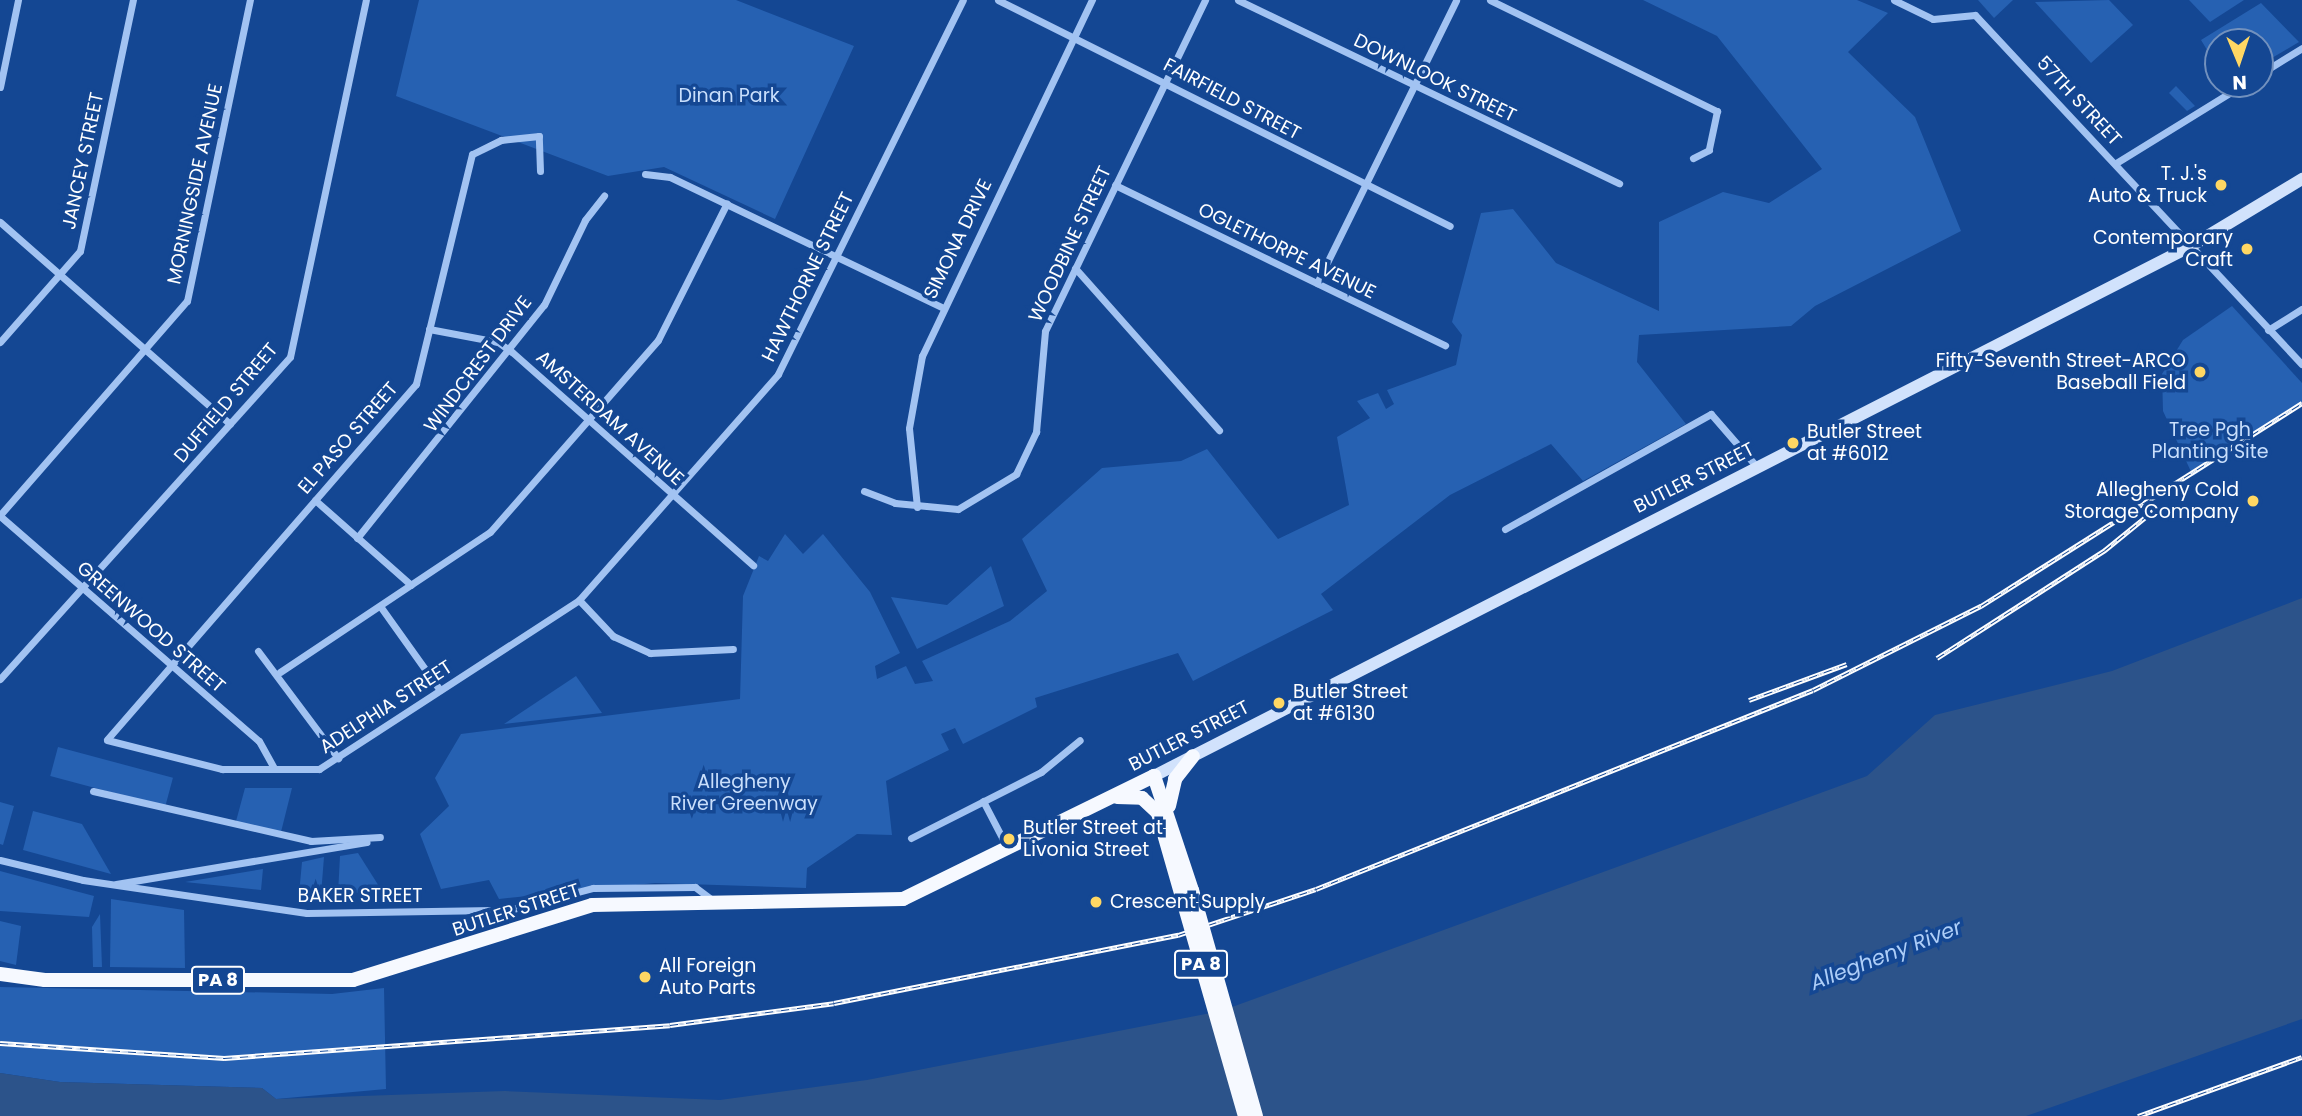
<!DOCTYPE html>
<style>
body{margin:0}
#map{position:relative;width:2302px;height:1116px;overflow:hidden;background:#144793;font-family:Poppins,sans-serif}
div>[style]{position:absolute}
.green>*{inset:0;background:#2661b2;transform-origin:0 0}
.water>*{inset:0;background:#2c538a}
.minor>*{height:7px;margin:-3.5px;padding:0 3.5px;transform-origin:3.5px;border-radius:3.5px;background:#a2c3f2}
.secondary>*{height:12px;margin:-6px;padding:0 6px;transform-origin:6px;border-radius:6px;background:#d1e2fc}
.trunk>*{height:14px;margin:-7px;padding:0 7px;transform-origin:7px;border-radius:7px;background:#f6f9ff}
.rail>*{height:5px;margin-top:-2.5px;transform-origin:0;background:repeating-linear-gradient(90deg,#144793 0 8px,#fff 0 16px);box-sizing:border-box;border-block:2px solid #fff}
.trunk-bridge>*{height:14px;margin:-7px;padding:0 7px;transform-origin:7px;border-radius:7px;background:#f6f9ff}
.dots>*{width:19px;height:19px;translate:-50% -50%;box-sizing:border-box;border:4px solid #144793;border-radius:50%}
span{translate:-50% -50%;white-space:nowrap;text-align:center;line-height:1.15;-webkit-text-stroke:7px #144793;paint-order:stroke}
.shield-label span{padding:2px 5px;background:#144793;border:2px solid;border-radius:5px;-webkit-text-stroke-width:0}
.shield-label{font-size:18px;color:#fff;font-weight:700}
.street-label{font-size:19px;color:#fff}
.park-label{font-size:19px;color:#c9dffc}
.poi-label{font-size:19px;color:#fff}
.right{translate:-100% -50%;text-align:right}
.left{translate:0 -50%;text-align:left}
.water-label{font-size:21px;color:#aecef8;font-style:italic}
.north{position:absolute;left:2204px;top:28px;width:70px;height:70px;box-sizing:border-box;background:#144793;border:2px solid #7291be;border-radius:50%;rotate:178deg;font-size:19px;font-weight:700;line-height:28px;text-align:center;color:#fff}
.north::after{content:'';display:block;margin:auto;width:24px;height:32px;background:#ffd763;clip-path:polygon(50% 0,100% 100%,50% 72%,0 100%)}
</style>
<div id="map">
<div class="green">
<i style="clip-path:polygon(419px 0,736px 0,854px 46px,775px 219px,664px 167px,608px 176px,396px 96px)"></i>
<i style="clip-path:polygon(1643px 0,1857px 0,1888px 13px,1848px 52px,1915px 117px,1961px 231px,1815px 306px,1791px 326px,1639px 335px,1637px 362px,1686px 424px,1583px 481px,1551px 444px,1450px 495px,1321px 594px,1333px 610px,1193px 681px,1178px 653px,1035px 698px,1037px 707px,963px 744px,955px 728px,941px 734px,949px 750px,886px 781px,892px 835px,857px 834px,807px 868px,806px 888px,655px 883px,499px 899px,489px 880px,441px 889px,420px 834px,449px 806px,435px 778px,461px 734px,740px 699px,743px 596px,759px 556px,768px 561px,785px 534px,803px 554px,823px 534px,870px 592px,900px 653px,875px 666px,877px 679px,906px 666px,915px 684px,933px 681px,922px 661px,1010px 621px,1047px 591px,1022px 539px,1102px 468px,1181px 461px,1207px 449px,1278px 539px,1349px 505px,1337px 437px,1370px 418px,1357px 401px,1378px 393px,1386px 409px,1394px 404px,1387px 390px,1456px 365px,1462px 335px,1452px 322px,1481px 213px,1513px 209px,1556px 263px,1659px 311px,1659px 222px,1723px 192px,1769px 203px,1822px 169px,1717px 36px)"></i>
<i style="clip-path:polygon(1978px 0,2013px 0,1994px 18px)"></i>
<i style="clip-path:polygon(2109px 0,2133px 25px,2091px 63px,2035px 2px)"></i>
<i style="clip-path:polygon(2189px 0,2244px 0,2210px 22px)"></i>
<i style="clip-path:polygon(2261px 3px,2299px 42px,2260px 65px,2260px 42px,2218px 42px,2218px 68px,2201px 40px)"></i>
<i style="clip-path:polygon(2176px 86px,2195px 106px,2187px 111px,2169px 93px)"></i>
<i style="clip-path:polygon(2232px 306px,2302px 383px,2302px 403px,2193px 476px,2163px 411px,2162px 374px,2183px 340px)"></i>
<i style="clip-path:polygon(991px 566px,1004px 606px,917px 649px,891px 597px,947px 605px)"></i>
<i style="clip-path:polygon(576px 676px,602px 713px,504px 724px)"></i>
<i style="left:58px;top:747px;width:119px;height:30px;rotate:15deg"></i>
<i style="clip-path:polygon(245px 788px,292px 788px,280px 836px,235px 825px)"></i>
<i style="clip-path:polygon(0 802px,14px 806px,3px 845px,0 844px)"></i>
<i style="clip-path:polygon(33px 811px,82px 824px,111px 874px,23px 850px)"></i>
<i style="clip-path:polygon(358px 853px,382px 891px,338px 894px,340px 856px)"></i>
<i style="clip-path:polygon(324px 857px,321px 895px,299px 894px,302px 862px)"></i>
<i style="clip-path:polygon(263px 869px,261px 890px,185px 882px)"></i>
<i style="clip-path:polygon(0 871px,94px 896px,89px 917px,0 911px)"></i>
<i style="clip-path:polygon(111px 899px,184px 910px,185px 968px,110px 967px)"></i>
<i style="clip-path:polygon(100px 914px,102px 967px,93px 967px,92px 927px)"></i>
<i style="clip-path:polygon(0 921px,21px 926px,16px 965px,0 961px)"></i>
<i style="clip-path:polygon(0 987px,332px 994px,384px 988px,386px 1089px,276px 1099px,262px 1088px,60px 1082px,0 1073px)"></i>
</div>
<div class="water">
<i style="clip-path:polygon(2302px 598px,2302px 1019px,2026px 1116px,0 1116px,0 1073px,60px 1082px,262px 1088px,276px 1099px,505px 1091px,720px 1100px,867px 1080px,1221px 1011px,1867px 776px,1935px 715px,2112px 671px)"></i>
</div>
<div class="minor">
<i style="left:998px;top:0;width:505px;rotate:26.57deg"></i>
<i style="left:1238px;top:0;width:423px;rotate:25.7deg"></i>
<i style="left:1490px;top:0;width:253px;rotate:26.1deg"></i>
<i style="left:1717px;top:111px;width:40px;rotate:102deg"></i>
<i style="left:1709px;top:150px;width:18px;rotate:153deg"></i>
<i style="left:1894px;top:0;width:43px;rotate:26deg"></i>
<i style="left:1933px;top:19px;width:42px;rotate:-5.4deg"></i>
<i style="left:1975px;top:15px;width:478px;rotate:46.9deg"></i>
<i style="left:2260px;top:74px;width:49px;rotate:-31.8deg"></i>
<i style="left:0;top:87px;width:89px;rotate:-78.3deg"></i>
<i style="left:2116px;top:163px;width:150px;rotate:-31.7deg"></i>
<i style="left:540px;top:171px;width:35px;rotate:-92deg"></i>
<i style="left:539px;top:136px;width:38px;rotate:174deg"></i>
<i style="left:501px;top:140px;width:32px;rotate:154deg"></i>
<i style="left:472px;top:154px;width:237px;rotate:103.7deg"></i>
<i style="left:416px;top:384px;width:471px;rotate:131deg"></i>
<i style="left:107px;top:740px;width:119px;rotate:14.2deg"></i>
<i style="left:222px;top:769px;width:97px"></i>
<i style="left:319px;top:769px;width:310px;rotate:-33deg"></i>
<i style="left:579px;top:600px;width:301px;rotate:-48.6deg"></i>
<i style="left:778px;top:374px;width:417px;rotate:-63.7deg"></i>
<i style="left:645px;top:174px;width:25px;rotate:7deg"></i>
<i style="left:670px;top:177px;width:303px;rotate:25.6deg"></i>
<i style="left:1115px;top:185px;width:367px;rotate:25.9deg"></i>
<i style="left:0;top:222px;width:306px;rotate:41.3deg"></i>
<i style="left:1075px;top:268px;width:217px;rotate:48.4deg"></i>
<i style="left:1317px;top:283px;width:315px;rotate:-63.8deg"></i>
<i style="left:429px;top:329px;width:70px;rotate:10.7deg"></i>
<i style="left:498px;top:342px;width:17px;rotate:36deg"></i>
<i style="left:512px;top:352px;width:322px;rotate:41.5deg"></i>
<i style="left:2268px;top:330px;width:40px;rotate:-32deg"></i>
<i style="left:0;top:342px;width:121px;rotate:-48.7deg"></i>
<i style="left:80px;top:251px;width:257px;rotate:-78.1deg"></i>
<i style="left:864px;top:491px;width:33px;rotate:21deg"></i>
<i style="left:895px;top:503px;width:63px;rotate:5.4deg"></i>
<i style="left:958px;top:509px;width:68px;rotate:-31.1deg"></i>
<i style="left:1016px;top:474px;width:47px;rotate:-64.5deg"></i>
<i style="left:1036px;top:432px;width:101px;rotate:-84.9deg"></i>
<i style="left:1045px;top:331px;width:368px;rotate:-64.2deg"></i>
<i style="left:315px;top:500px;width:128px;rotate:41.5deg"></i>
<i style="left:917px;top:507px;width:79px;rotate:-95.8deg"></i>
<i style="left:909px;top:428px;width:73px;rotate:-79.8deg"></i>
<i style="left:922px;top:356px;width:395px;rotate:-64.5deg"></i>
<i style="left:0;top:515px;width:284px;rotate:-48.9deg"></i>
<i style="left:187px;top:301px;width:308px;rotate:-78.2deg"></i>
<i style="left:0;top:516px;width:343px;rotate:41deg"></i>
<i style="left:259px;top:741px;width:31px;rotate:61deg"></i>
<i style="left:1505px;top:529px;width:236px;rotate:-29.2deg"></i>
<i style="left:1711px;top:414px;width:70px;rotate:49deg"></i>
<i style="left:357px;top:538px;width:299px;rotate:-51.3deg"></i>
<i style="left:544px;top:305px;width:94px;rotate:-64.2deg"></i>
<i style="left:585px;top:220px;width:31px;rotate:-52deg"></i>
<i style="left:579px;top:600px;width:50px;rotate:46.6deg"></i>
<i style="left:613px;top:636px;width:41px;rotate:24.7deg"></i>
<i style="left:650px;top:653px;width:83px;rotate:-2.8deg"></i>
<i style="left:380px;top:606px;width:103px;rotate:54.5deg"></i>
<i style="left:258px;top:651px;width:134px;rotate:53.2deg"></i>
<i style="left:280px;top:672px;width:252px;rotate:-33.7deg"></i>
<i style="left:490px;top:532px;width:255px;rotate:-48.8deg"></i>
<i style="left:658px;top:340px;width:153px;rotate:-63.3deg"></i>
<i style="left:0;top:679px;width:433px;rotate:-48deg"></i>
<i style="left:290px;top:357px;width:365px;rotate:-78deg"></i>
<i style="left:93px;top:791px;width:224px;rotate:12.9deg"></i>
<i style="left:311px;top:841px;width:69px;rotate:-3.3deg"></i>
<i style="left:983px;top:801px;width:54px;rotate:62.5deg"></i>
<i style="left:911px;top:838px;width:146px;rotate:-26.9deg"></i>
<i style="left:1041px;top:772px;width:50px;rotate:-39.4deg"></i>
<i style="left:0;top:860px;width:85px;rotate:13.5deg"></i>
<i style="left:83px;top:880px;width:226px;rotate:8.4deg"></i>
<i style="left:307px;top:913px;width:202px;rotate:-0.9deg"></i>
<i style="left:509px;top:910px;width:87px;rotate:-14.7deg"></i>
<i style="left:593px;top:888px;width:102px;rotate:-0.6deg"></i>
<i style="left:695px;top:887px;width:25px;rotate:37deg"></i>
<i style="left:116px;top:884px;width:254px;rotate:-9.5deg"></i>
</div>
<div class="secondary">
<i style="left:1154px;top:776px;width:1165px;rotate:-27.07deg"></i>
<i style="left:2191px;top:246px;width:130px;rotate:-31.1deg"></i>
</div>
<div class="trunk">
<i style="left:1154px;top:776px;width:120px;rotate:71.6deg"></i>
<i style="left:1117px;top:797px;width:25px;rotate:2deg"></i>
<i style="left:1142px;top:798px;width:22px;rotate:43deg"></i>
<i style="left:1169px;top:806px;width:28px;rotate:-77deg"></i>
<i style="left:1175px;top:779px;width:29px;rotate:-52deg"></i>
<i style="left:0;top:974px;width:45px;rotate:7.6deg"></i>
<i style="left:45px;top:980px;width:308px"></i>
<i style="left:353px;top:980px;width:250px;rotate:-17.4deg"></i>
<i style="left:592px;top:905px;width:311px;rotate:-1.1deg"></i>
<i style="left:903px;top:899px;width:280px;rotate:-26.1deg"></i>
</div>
<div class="rail">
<i style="left:1937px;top:658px;width:200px;rotate:-32.7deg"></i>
<i style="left:2105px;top:550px;width:62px;rotate:-39.1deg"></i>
<i style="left:1749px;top:700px;width:104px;rotate:-20.2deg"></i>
<i style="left:0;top:1043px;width:225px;rotate:3.8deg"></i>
<i style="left:224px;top:1058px;width:447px;rotate:-4.2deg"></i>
<i style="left:670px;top:1025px;width:165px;rotate:-7.6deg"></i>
<i style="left:834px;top:1003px;width:351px;rotate:-11.2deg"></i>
<i style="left:1178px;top:935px;width:145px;rotate:-18.4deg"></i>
<i style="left:1316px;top:889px;width:535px;rotate:-21.82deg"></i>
<i style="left:1813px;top:690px;width:188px;rotate:-26.6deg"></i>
<i style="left:1981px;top:606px;width:380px;rotate:-32.3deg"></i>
<i style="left:2138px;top:1116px;width:174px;rotate:-19.8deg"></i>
</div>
<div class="trunk-bridge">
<i style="left:1158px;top:813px;width:315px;rotate:74deg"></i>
<i style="left:1192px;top:890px;width:235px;rotate:74.2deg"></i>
</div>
<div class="dots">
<i style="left:2221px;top:185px;background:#ffd763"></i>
<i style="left:2247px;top:249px;background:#ffd763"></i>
<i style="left:2200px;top:372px;background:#ffd763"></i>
<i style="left:1793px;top:443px;background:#ffd763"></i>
<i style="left:2253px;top:501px;background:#ffd763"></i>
<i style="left:1279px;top:703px;background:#ffd763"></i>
<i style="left:1009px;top:839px;background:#ffd763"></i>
<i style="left:1096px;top:902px;background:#ffd763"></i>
<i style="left:645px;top:977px;background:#ffd763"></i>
</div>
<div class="shield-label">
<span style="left:1201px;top:964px">PA 8</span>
<span style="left:218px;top:980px">PA 8</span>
</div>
<div class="street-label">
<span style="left:1435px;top:78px;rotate:26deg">DOWNLOOK STREET</span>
<span style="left:1232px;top:99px;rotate:28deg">FAIRFIELD STREET</span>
<span style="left:2079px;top:101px;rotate:47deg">57TH STREET</span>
<span style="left:83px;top:161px;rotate:-78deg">JANCEY STREET</span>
<span style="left:195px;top:184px;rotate:-78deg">MORNINGSIDE AVENUE</span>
<span style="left:958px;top:239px;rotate:-64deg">SIMONA DRIVE</span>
<span style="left:1070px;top:244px;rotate:-65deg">WOODBINE STREET</span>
<span style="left:1287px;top:251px;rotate:26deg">OGLETHORPE AVENUE</span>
<span style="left:808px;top:277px;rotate:-64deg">HAWTHORNE STREET</span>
<span style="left:478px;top:364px;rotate:-53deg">WINDCREST DRIVE</span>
<span style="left:226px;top:403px;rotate:-50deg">DUFFIELD STREET</span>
<span style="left:610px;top:418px;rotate:42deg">AMSTERDAM AVENUE</span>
<span style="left:348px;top:438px;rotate:-49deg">EL PASO STREET</span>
<span style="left:1694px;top:478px;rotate:-27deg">BUTLER STREET</span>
<span style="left:151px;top:627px;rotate:41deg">GREENWOOD STREET</span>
<span style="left:386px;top:707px;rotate:-33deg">ADELPHIA STREET</span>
<span style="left:1189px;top:736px;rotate:-27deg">BUTLER STREET</span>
<span style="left:360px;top:896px">BAKER STREET</span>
<span style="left:516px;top:910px;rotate:-18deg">BUTLER STREET</span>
</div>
<div class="park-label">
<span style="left:729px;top:96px">Dinan Park</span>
<span style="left:2210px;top:441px">Tree Pgh<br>Planting Site</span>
<span style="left:744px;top:793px">Allegheny<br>River Greenway</span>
</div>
<div class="poi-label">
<span class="right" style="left:2207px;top:185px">T. J.'s<br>Auto &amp; Truck</span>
<span class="right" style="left:2233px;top:249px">Contemporary<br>Craft</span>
<span class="right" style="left:2186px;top:372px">Fifty-Seventh Street-ARCO<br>Baseball Field</span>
<span class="left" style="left:1807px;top:443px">Butler Street<br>at #6012</span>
<span class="right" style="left:2239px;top:501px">Allegheny Cold<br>Storage Company</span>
<span class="left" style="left:1293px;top:703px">Butler Street<br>at #6130</span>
<span class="left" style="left:1023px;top:839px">Butler Street at<br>Livonia Street</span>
<span class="left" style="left:1110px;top:902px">Crescent Supply</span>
<span class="left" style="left:659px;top:977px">All Foreign<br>Auto Parts</span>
</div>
<div class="water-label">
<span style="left:1886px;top:955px;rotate:-21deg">Allegheny River</span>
</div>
<div class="north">N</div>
</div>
